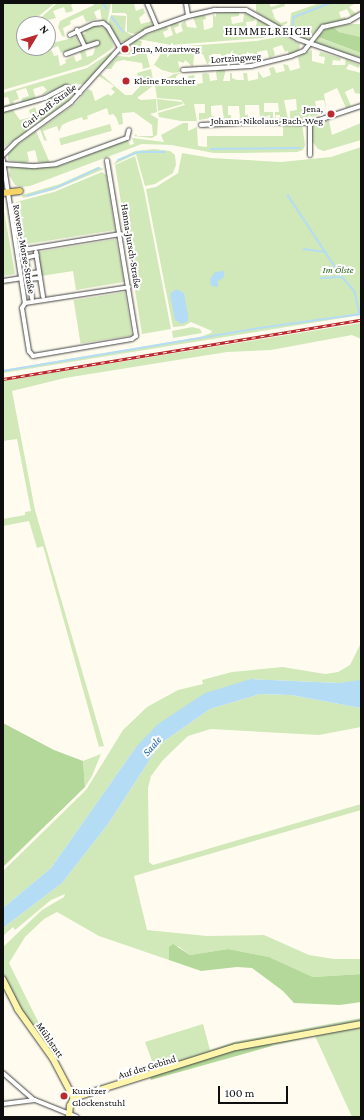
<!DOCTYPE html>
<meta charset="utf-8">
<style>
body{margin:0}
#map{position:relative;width:364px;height:1120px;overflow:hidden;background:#fffcef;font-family:"Crimson Pro",serif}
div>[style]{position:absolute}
.green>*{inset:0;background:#d1e8b9;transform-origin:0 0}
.forest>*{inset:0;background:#b4d899}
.water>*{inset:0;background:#b5dcf5}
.stream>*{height:1.5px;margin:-0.75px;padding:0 0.75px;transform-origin:0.75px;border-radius:0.75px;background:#b5dcf5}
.roads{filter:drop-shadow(0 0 1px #414141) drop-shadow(0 0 1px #414141)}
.street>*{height:4px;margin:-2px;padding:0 2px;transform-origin:2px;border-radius:2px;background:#fff}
.secondary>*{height:5.5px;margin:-2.75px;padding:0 2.75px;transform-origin:2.75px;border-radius:2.75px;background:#fdf5ab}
.primary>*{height:6px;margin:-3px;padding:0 3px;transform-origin:3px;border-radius:3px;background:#f5d568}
.rail>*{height:3px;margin-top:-1.5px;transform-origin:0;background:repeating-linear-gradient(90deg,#fff 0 4.5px,#ba292d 0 9px);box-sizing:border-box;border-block:1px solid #ba292d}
.dots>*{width:11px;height:11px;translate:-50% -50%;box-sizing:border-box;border:2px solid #fff;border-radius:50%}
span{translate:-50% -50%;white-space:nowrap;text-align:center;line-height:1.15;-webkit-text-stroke:4px #fff;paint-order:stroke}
.poi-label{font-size:10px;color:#0e0e0e}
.left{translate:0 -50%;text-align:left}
.right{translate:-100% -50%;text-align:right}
.street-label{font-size:10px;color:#0e0e0e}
.park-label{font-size:10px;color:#2c641f;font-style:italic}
.water-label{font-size:11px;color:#1a619c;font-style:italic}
.quarter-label{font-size:12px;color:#0e0e0e;letter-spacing:1px}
.frame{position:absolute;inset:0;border:4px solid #0e0e0e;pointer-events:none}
.north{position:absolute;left:16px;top:16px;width:40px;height:40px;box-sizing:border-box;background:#fff;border:1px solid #9f9f9f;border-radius:50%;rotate:52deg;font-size:11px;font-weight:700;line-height:16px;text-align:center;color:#0e0e0e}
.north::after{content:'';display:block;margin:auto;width:14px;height:18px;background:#ba292d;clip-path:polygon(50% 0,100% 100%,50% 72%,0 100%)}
.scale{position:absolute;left:218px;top:1086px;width:70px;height:18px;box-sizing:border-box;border:2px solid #0e0e0e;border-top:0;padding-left:5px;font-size:12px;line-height:14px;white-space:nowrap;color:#0e0e0e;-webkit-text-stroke:3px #fff;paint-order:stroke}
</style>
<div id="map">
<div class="green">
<i style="clip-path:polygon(3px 3px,55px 3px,29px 24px,24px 24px,24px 48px,48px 48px,48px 26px,50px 26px,52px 32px,49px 34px,52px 43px,77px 37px,80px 48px,61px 53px,58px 46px,51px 49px,54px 56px,58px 55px,60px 66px,66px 63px,65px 60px,74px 56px,76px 62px,82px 59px,80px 52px,85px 50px,87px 57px,93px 55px,96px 45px,86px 45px,81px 35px,86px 33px,84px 30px,96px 25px,107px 29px,114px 47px,88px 65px,3px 90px)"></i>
<i style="clip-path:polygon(57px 3px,75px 3px,71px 5px,73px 11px,66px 13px,64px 7px,53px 11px,56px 18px,44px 21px,45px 24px,34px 24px)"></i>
<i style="clip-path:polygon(92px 3px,111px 3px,107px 23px,102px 21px,100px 9px,94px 12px,97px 19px,86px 22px,83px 15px,70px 21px,71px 24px,63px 28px,65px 37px,62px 36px,58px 27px,60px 21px,94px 5px)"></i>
<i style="clip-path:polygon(112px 3px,137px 3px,134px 4px,136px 11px,143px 8px,145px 13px,139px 18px,141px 24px,152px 21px,152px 26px,135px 34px,127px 32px,127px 15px,125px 13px,112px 13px)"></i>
<i style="clip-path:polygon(256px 3px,269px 3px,271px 7px,284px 3px,285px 6px,272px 10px,275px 19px,281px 23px,287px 21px,287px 23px,281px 27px,256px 12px)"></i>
<i style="clip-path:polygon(320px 3px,356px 3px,349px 7px,356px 14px,351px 17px,347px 9px,339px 12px,341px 18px,345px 17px,346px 19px,322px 25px,307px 40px,285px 30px,290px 25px,291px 13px)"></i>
<i style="clip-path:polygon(235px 12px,239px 12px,239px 16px,231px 17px,232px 24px,243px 22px,244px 13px,247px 14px,255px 17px,254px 21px,246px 22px,247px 30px,255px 29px,258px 18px,281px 34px,262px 38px,171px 45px,138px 39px,167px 26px,168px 30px,163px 32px,165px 38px,173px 35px,170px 25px,178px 22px,179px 26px,174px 28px,176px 34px,183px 31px,181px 25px,185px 20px,187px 27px,197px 28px,193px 17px,205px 15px,206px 19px,203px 20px,204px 30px,208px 29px,213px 27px,213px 14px,216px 17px,216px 13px)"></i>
<i style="clip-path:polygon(111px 15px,126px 16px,125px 31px,133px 36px,124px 42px,118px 41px,108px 24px)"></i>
<i style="clip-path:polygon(352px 24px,361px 24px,361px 37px,339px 32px,333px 27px)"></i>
<i style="clip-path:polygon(284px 36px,300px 44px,299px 51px,289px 55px,288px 51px,285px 52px,282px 45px,273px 48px,275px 55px,269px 58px,267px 50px,257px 52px,259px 60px,253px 61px,253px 53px,242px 54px,243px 62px,239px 61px,237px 54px,226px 54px,226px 61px,222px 61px,221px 54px,212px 54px,211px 61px,207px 64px,203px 54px,194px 55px,193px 67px,185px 60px,184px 63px,178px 61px,180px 72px,173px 73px,162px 70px,154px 65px,160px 55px,171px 47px,256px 41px)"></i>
<i style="clip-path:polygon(317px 37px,361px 53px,361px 58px,321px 45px,316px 42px)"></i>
<i style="clip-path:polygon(136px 40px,142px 41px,141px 46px,146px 50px,128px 55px,118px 54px)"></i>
<i style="clip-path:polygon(312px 50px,312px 61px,324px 64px,325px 57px,319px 56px,320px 52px,341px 58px,340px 61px,333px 60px,332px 65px,345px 65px,346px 59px,360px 65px,359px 68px,349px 64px,346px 69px,361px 73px,361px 94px,355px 93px,353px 88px,345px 92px,351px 106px,346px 108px,337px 88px,324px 94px,327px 114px,324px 100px,315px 101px,318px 115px,308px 118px,290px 118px,290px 111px,297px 110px,296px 99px,284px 100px,288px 119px,280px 119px,280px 115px,276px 115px,275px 119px,275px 112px,279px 112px,278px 103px,264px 103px,264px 112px,273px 112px,273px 119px,270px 119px,270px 115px,260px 119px,259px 105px,245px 105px,245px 115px,248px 115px,248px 119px,240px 119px,239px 106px,228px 106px,228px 115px,231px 115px,231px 120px,224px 120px,222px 105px,211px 106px,211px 115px,215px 117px,199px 120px,199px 113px,205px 113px,205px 104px,194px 104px,197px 121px,181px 121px,159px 117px,158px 113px,185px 105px,181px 100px,157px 98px,155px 85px,174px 74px,181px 73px,176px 76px,176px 79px,181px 78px,183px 84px,189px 82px,188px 76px,194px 75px,196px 84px,203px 83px,202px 74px,205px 73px,209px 74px,210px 81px,217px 80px,216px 72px,219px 69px,226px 69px,223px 81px,230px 81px,230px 73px,232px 73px,232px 78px,237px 80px,244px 80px,243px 73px,247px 73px,248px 81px,258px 79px,258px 71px,263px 78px,271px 75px,269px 68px,274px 67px,276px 73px,285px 71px,283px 64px,288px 65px,290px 71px,300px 68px,298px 57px)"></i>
<i style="clip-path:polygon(146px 52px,150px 67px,143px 69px,142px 63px,123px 60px,116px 62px,111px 69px,106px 69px,117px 56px,129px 57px)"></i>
<i style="clip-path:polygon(110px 53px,113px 53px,85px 84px,66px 85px,40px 96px,47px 90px,43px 86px,33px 89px,36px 99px,21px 104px,22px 98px,29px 96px,26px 88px,16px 91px,19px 99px,13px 101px,15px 106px,3px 108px,3px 106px,10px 104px,8px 97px,3px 98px,3px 93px,87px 68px)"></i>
<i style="clip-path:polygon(151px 69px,154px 85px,137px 98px,141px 100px,156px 99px,157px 112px,150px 114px,158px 119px,157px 135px,152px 138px,134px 136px,136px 134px,137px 136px,153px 136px,152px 125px,134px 112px,122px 113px,123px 124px,119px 125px,116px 117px,113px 114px,109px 115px,107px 108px,87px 116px,88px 119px,83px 120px,82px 117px,68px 122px,62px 125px,59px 132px,57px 126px,43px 131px,47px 141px,44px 140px,40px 129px,76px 103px,88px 89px,92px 91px,95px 101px,108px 94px,111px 96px,115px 92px,111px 89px,114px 86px,99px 76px,101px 74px,125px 95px,132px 95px,141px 85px,136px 80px,139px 79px,137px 73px)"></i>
<i style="clip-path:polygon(65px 90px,73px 94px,68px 101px,3px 148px,3px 112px,13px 110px,20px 120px,31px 117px,29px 110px,35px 107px,37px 114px,49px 110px,47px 98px)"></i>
<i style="clip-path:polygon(157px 99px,182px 102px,183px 104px,158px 111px)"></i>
<i style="clip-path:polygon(329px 121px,332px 135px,361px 123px,361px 140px,324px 151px,318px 149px,312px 141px,312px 128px,316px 123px)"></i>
<i style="clip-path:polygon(183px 123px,188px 123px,188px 131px,197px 127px,198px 146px,207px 147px,207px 136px,283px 136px,283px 123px,302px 124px,305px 145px,303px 150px,297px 152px,243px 153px,214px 153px,171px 145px,142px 144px,30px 186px,21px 187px,15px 185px,9px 175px,10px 167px,60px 166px,128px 140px,130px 145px,134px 144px,132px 138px,164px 142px,161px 135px)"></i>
<i style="left:110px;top:124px;width:7px;height:53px;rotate:74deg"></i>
<i style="clip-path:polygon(36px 131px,50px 163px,38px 162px,35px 150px,27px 152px,29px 161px,25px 163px,8px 160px,8px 152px)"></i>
<i style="clip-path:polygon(361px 147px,361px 315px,3px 373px,3px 370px,200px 337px,211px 333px,212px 331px,191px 322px,184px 326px,173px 327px,146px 189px,156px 187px,178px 173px,182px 153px,211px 158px,281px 162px,331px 157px)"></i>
<i style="clip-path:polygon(154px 149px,170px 151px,175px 155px,176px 165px,173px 173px,155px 184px,145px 186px,136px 154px,113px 165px,117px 160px,135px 151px)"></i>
<i style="clip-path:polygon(135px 156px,144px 190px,171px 329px,142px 334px,115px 165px)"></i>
<i style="clip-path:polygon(98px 167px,104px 169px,54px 190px,23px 198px,22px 195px,60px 184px)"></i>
<i style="clip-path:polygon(102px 172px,106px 175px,115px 230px,21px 245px,16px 202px,54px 192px)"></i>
<i style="clip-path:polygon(3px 205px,15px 274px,3px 276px)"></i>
<i style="clip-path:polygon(116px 239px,124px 282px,76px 290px,73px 271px,41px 276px,38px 252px)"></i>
<i style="left:125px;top:292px;width:44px;height:52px;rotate:81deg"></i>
<i style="clip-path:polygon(361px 323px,361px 339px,352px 335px,271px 350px,227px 352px,65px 378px,12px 391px,35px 510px,104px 746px,99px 747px,43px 546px,37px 548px,29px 521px,3px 526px,3px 519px,25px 515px,25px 512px,31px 511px,17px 439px,3px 441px,3px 381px)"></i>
<i style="clip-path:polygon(192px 327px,200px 329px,202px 333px,173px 338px,172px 331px)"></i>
<i style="clip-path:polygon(361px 643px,361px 680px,359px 682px,339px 683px,251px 679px,136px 747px,51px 868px,3px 908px,3px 871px,86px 790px,123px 730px,147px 707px,178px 690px,203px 684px,202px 680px,232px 672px,283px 667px,325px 674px,338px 672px,350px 665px)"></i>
<i style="clip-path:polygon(260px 694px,291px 695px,361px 708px,361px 727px,319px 735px,211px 729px,188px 736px,163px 760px,151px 776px,148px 788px,149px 862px,153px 865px,361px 804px,361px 810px,134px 876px,147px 930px,207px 936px,264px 935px,309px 955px,334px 959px,361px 959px,361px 974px,313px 977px,269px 957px,228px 949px,190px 955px,178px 946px,169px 960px,99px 936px,57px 912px,44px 919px,25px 937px,9px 963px,61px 1068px,20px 1007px,3px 973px,3px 947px,42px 910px,64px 897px,65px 894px,51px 900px,15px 930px,13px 927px,3px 936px,3px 928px,62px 883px,108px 824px,160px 744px,210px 709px)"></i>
<i style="clip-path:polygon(101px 754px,92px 776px,85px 787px,83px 761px)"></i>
<i style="clip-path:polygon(361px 1018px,361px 1117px,352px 1117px,315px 1036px,272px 1046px,269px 1042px,210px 1057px,157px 1075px,145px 1042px,203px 1024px,210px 1050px,234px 1042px)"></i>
</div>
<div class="forest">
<i style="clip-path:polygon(333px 27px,339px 32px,361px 37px,361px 53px,318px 37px,325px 30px)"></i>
<i style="clip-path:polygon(3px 723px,54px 750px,83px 761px,85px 787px,3px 867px)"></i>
<i style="clip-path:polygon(173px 944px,190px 955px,228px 949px,269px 957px,313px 977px,361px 974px,361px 1002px,340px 1005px,294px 1003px,283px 991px,252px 968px,237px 967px,201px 971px,169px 960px,169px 947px)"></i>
<i style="clip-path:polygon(269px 1042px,272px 1046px,151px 1080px,150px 1077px,210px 1057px)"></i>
</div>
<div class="water">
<i style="clip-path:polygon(224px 271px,224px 277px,218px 281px,218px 287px,211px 286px,210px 279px,215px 272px)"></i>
<i style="clip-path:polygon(176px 289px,184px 293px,188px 316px,188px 321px,182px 324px,175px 320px,170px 294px)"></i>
<i style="clip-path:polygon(251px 679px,339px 683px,361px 680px,361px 708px,291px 695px,260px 694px,210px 709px,160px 744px,108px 824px,62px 883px,3px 928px,3px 908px,51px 868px,136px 747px,158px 724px,205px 693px)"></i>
</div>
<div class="stream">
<i style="left:103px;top:3px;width:7px;rotate:56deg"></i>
<i style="left:112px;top:17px;width:18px;rotate:52deg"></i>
<i style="left:292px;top:29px;width:12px;rotate:-81deg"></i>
<i style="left:294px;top:17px;width:40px;rotate:-21deg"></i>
<i style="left:211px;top:149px;width:89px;rotate:-0.6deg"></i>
<i style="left:118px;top:160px;width:22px;rotate:-21deg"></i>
<i style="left:139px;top:152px;width:26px"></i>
<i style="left:288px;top:195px;width:87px;rotate:56.7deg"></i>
<i style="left:27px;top:196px;width:32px;rotate:-16deg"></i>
<i style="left:58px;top:187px;width:45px;rotate:-24.9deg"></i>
<i style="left:304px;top:249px;width:22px;rotate:8deg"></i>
<i style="left:340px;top:274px;width:23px;rotate:50deg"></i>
<i style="left:355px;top:292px;width:22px;rotate:77deg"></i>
<i style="left:321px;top:278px;width:20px;rotate:-3deg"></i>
<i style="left:3px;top:371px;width:254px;rotate:-9.5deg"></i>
<i style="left:253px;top:329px;width:109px;rotate:-7.9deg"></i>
</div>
<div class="roads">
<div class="street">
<i style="left:147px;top:3px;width:26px;rotate:67deg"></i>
<i style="left:186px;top:3px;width:13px;rotate:81deg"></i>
<i style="left:70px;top:35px;width:26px;rotate:-25deg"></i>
<i style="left:94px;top:24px;width:9px;rotate:-6deg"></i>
<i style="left:103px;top:23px;width:6px;rotate:39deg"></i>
<i style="left:108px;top:27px;width:24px;rotate:60deg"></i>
<i style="left:85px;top:47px;width:13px;rotate:-18deg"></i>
<i style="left:66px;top:54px;width:20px;rotate:-20deg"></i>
<i style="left:85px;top:47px;width:19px;rotate:-115deg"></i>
<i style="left:183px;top:70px;width:68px;rotate:-3.4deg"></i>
<i style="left:251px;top:66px;width:41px;rotate:-14deg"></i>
<i style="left:291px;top:56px;width:14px;rotate:-21deg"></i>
<i style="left:304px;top:51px;width:31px;rotate:-52deg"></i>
<i style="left:323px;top:27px;width:27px;rotate:-13deg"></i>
<i style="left:349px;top:21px;width:14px;rotate:-30deg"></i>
<i style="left:3px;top:110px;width:44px;rotate:-15.9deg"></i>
<i style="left:45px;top:98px;width:24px;rotate:-28deg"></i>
<i style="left:66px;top:87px;width:15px;rotate:23deg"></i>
<i style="left:201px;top:125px;width:59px;rotate:-2.9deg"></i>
<i style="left:260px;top:122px;width:50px;rotate:1.1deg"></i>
<i style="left:3px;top:155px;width:18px;rotate:-45deg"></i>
<i style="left:16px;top:142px;width:68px;rotate:-36deg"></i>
<i style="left:71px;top:102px;width:73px;rotate:-47.8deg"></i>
<i style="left:120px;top:48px;width:31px;rotate:-33deg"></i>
<i style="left:146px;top:31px;width:45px;rotate:-19.7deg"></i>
<i style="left:188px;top:16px;width:28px;rotate:-13deg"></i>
<i style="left:215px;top:10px;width:31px"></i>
<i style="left:246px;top:10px;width:60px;rotate:29.1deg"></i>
<i style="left:298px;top:39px;width:67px;rotate:19.2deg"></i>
<i style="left:310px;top:155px;width:32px;rotate:-90deg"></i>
<i style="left:310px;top:123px;width:54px;rotate:-18.4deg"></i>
<i style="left:3px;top:160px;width:145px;rotate:81.3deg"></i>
<i style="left:25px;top:303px;width:6px;rotate:121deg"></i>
<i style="left:22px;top:308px;width:44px;rotate:80.8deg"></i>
<i style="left:29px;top:351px;width:6px;rotate:51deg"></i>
<i style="left:33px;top:356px;width:100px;rotate:-9.7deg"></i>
<i style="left:132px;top:339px;width:5px;rotate:-37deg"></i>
<i style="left:136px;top:336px;width:178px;rotate:-99.4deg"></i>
<i style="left:3px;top:164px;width:32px;rotate:4deg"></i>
<i style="left:35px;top:166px;width:21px;rotate:-5deg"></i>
<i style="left:56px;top:164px;width:76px;rotate:-20.1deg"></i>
<i style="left:127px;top:138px;width:8px;rotate:-76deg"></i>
<i style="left:17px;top:251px;width:105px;rotate:-9.3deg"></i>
<i style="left:36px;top:252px;width:45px;rotate:81deg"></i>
<i style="left:25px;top:254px;width:45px;rotate:81deg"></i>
<i style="left:25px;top:258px;width:12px;rotate:-14deg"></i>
<i style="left:28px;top:274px;width:11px;rotate:-10deg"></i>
<i style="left:29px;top:279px;width:11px;rotate:-5deg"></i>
<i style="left:3px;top:281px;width:18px;rotate:-9deg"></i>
<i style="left:25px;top:303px;width:105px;rotate:-8.7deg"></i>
<i style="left:3px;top:1073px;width:41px;rotate:41.1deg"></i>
<i style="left:3px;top:1104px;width:32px;rotate:-7deg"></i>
<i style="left:35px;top:1100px;width:45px;rotate:22deg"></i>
</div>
<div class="secondary">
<i style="left:3px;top:979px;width:34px;rotate:63deg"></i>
<i style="left:18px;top:1009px;width:60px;rotate:54.5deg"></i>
<i style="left:53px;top:1058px;width:45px;rotate:62.3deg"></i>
<i style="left:74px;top:1098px;width:170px;rotate:-17.5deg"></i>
<i style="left:236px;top:1047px;width:127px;rotate:-10.4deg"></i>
<i style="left:69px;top:1117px;width:11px;rotate:-85deg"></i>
<i style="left:70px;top:1106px;width:9px;rotate:-63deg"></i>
</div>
<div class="primary">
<i style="left:3px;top:193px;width:17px;rotate:-7deg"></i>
</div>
</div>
<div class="rail">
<i style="left:3px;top:379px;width:363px;rotate:-9.4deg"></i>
</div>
<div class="dots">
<i style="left:125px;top:49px;background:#ba292d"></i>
<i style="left:126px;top:81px;background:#ba292d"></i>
<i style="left:331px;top:114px;background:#ba292d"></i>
<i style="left:64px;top:1096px;background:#ba292d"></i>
</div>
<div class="poi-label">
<span class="left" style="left:133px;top:49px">Jena, Mozartweg</span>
<span class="left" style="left:134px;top:81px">Kleine Forscher</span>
<span class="right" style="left:323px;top:114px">Jena,<br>Johann-Nikolaus-Bach-Weg</span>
<span class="left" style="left:72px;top:1096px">Kunitzer<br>Glockenstuhl</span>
</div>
<div class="street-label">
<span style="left:236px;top:58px;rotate:-4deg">Lortzingweg</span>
<span style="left:49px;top:106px;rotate:-38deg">Carl-Orff-Straße</span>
<span style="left:131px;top:246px;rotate:81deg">Hanna-Jursch-Straße</span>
<span style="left:24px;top:249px;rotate:80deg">Rowena-Morse-Straße</span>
<span style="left:50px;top:1040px;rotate:56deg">Mühlstatt</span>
<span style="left:147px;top:1067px;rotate:-17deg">Auf der Gebind</span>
</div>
<div class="park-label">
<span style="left:338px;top:270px">Im Ölste</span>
</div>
<div class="water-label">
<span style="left:152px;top:746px;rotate:-49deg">Saale</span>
</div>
<div class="quarter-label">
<span style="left:268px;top:32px">HIMMELREICH</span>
</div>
<div class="frame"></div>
<div class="north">N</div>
<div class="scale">100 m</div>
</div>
